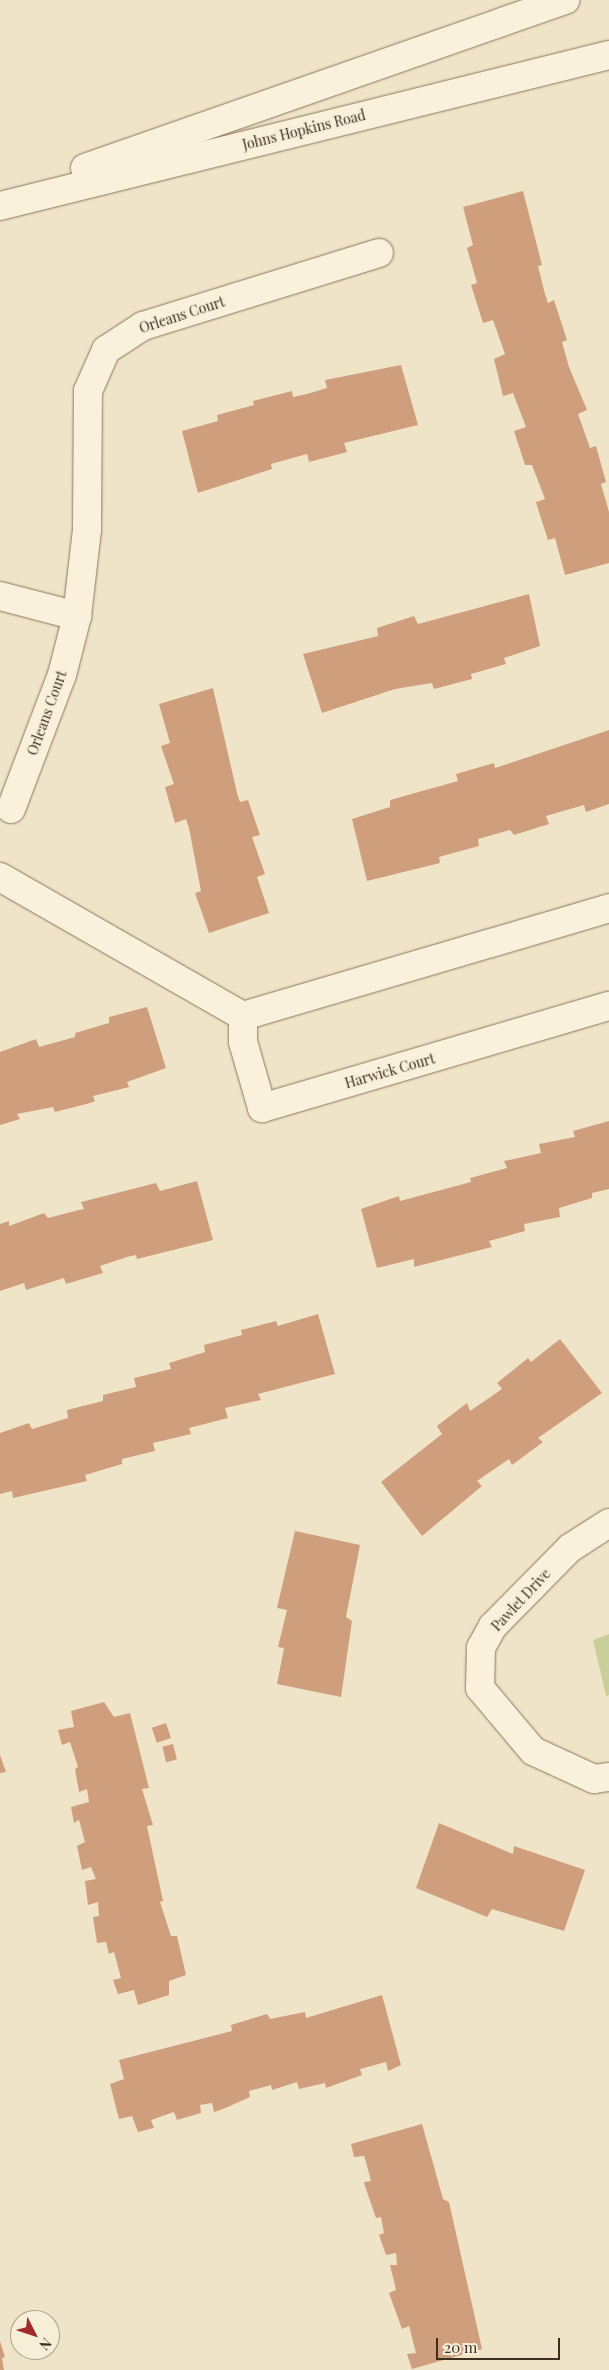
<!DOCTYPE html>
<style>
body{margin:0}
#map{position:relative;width:609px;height:2370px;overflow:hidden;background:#f0e4c8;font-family:"Playfair Display",serif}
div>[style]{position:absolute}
.green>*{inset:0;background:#c9cf9b}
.building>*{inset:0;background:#cf9f7d;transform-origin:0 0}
.roads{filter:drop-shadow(0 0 1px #8d765c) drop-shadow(0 0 1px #8d765c)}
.minor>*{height:28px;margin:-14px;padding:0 14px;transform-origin:14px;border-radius:14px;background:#faf1dc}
.tertiary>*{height:28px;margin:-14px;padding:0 14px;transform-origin:14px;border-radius:14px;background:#faf1dc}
span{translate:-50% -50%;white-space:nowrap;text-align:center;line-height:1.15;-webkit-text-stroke:4px #f7eed8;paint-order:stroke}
.street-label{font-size:14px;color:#3d2e20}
.north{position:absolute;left:10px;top:2310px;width:50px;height:50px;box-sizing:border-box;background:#f7eed8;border:1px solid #ada18e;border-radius:50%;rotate:131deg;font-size:14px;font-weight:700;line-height:20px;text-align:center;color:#3d2e20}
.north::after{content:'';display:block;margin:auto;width:18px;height:22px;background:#9e2a2b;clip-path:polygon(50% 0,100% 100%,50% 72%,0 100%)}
.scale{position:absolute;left:436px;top:2338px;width:124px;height:22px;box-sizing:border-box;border:2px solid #3d2e20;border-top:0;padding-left:6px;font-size:15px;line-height:18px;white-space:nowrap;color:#3d2e20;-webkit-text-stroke:4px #f7eed8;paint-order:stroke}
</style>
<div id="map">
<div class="green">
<i style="clip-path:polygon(609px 1634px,609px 1695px,606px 1696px,593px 1640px)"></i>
</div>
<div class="building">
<i style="clip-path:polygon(523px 191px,542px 265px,538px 266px,545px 294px,548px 303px,554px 300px,567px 340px,562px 342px,569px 367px,587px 410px,578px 414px,590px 448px,596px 446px,606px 482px,601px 484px,609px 512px,609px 563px,565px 575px,555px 538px,548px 540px,538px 509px,536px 502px,545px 499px,532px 465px,525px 465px,514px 431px,526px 427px,513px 393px,503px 396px,494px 359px,505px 354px,493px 320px,483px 323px,471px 285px,477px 283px,467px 248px,473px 245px,463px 207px)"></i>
<i style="clip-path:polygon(401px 365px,418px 425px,344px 443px,347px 452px,309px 462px,307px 454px,271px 464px,272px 469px,198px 493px,182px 431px,218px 421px,217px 415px,254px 405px,253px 401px,292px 391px,293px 397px,307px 394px,327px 388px,325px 380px)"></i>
<i style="clip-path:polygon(529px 594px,540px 646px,504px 658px,506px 664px,471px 674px,472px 679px,434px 689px,432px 683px,395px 689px,322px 713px,303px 654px,374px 637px,378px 636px,377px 628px,414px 616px,418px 624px)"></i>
<i style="clip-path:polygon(213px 688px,237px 793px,240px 802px,248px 800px,260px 835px,252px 837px,265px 874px,257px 877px,269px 913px,209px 933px,195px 893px,201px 891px,189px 828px,186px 819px,175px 823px,165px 787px,174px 784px,161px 746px,170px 743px,159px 704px)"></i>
<i style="clip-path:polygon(609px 730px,609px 804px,586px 812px,584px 805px,546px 816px,549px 824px,514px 835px,510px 830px,478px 839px,479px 846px,439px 857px,440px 863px,367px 881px,352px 819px,390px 807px,390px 800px,458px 781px,456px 774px,494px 763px,495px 768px)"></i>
<i style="clip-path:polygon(147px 1007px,166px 1068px,127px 1082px,129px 1087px,93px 1096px,95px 1101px,90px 1103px,55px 1112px,53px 1107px,17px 1114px,20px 1119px,0 1125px,0 1052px,36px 1039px,39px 1047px,75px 1037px,75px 1033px,109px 1023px,109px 1017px)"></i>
<i style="clip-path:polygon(609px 1121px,609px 1189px,592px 1193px,592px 1198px,559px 1208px,560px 1217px,524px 1224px,525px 1231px,489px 1241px,492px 1247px,414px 1267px,414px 1259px,377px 1268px,361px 1209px,399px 1196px,400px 1201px,471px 1182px,470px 1178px,507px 1168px,504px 1161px,541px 1153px,539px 1144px,575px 1137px,573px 1131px)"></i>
<i style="clip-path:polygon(197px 1181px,213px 1240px,137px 1259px,136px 1255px,127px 1257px,100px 1266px,103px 1273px,66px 1284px,64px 1278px,26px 1290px,24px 1283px,0 1291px,0 1224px,9px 1221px,9px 1226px,44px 1213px,48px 1218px,79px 1210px,84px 1209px,81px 1202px,156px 1183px,160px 1191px)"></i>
<i style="clip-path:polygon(318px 1314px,335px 1374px,258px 1394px,261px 1400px,225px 1408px,228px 1418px,189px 1428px,191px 1434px,153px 1443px,155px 1451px,122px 1459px,122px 1464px,85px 1475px,87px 1481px,13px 1498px,12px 1491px,0 1494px,0 1433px,29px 1423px,32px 1429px,68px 1418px,67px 1410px,103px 1401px,103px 1395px,136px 1387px,134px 1378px,171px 1369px,169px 1363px,205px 1352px,204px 1345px,242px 1335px,241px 1330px,276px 1321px,278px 1326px)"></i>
<i style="clip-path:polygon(560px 1339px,602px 1393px,538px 1438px,543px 1442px,512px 1465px,509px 1459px,477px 1481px,482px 1486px,422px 1536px,381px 1482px,442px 1434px,437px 1426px,467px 1403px,470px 1411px,502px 1389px,497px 1383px,528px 1358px,531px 1362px)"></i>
<i style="clip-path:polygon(295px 1531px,360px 1545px,346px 1617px,352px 1621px,341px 1697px,277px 1684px,284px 1648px,278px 1647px,287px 1610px,277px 1608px)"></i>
<i style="clip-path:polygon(104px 1702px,114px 1717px,130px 1713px,149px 1788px,142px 1789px,153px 1825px,147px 1826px,163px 1901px,160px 1902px,171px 1936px,177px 1936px,186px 1975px,169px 1981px,169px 1995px,138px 2005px,134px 1990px,118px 1994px,113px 1980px,121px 1978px,114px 1952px,109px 1954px,106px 1942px,97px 1943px,93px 1917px,99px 1916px,98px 1902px,88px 1905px,85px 1881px,96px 1879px,91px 1867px,82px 1870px,77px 1846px,85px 1842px,79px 1820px,74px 1823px,71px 1807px,89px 1802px,87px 1789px,79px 1792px,75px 1769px,78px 1767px,70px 1742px,62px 1745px,58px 1730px,74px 1727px,71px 1711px)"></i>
<i style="left:166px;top:1723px;width:16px;height:15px;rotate:72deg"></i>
<i style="left:173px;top:1744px;width:16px;height:11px;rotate:76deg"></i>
<i style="clip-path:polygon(0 1755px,6px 1772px,0 1773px)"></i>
<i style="clip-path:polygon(439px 1823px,513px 1854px,514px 1846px,585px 1870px,564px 1931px,492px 1909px,487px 1917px,416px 1888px)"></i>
<i style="clip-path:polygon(382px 1995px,401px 2065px,388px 2071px,386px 2062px,360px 2069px,362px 2075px,326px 2088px,325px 2083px,299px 2089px,297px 2082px,272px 2090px,271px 2085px,249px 2091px,250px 2097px,223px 2109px,214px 2112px,212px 2103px,200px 2105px,201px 2113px,177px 2120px,174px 2112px,151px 2120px,154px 2128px,138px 2132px,132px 2116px,119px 2119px,110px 2084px,124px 2079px,119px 2060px,232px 2031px,231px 2025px,267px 2014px,270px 2019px,305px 2012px,306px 2018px)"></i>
<i style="clip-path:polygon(422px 2124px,443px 2199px,449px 2202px,482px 2349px,412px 2369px,407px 2354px,416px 2353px,409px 2326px,402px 2329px,389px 2293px,396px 2290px,390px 2265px,397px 2265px,396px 2253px,386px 2255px,379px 2235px,384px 2233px,381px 2217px,376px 2218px,365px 2186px,364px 2182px,371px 2181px,366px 2162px,364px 2156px,354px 2157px,351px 2144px)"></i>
<i style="clip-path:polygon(0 2341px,5px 2357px,2px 2358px,4px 2370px,0 2370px)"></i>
</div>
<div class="roads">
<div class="minor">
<i style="left:0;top:596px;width:80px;rotate:14.6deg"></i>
<i style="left:11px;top:809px;width:143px;rotate:-69.2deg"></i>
<i style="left:62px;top:675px;width:61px;rotate:-75.7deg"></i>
<i style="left:77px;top:616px;width:87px;rotate:-83.4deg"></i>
<i style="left:87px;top:530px;width:139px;rotate:-89.6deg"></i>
<i style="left:88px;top:391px;width:45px;rotate:-66.3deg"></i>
<i style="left:106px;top:350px;width:44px;rotate:-33deg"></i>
<i style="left:143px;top:326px;width:247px;rotate:-17.2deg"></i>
<i style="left:0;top:877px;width:280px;rotate:29.8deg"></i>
<i style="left:243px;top:1016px;width:382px;rotate:-16.4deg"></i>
<i style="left:243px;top:1016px;width:26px;rotate:90deg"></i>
<i style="left:243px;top:1042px;width:69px;rotate:73.9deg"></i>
<i style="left:262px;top:1108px;width:362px;rotate:-16.4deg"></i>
<i style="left:609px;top:1523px;width:46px;rotate:147.3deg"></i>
<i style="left:570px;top:1548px;width:110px;rotate:134.6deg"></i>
<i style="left:493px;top:1626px;width:25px;rotate:119deg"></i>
<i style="left:481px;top:1648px;width:40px;rotate:91.4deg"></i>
<i style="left:480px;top:1688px;width:82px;rotate:49.9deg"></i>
<i style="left:533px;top:1751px;width:67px;rotate:24.7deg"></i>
<i style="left:594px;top:1779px;width:15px;rotate:-8deg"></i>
</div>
<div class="tertiary">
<i style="left:85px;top:168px;width:509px;rotate:-19.29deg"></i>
<i style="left:0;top:206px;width:627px;rotate:-13.93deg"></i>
</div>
</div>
<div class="street-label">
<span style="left:304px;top:130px;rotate:-14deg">Johns Hopkins Road</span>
<span style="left:182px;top:315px;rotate:-18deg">Orleans Court</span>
<span style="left:47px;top:713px;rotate:-70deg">Orleans Court</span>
<span style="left:390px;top:1071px;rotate:-16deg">Harwick Court</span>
<span style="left:521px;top:1600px;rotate:-47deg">Pawlet Drive</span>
</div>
<div class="north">N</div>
<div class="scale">20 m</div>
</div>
